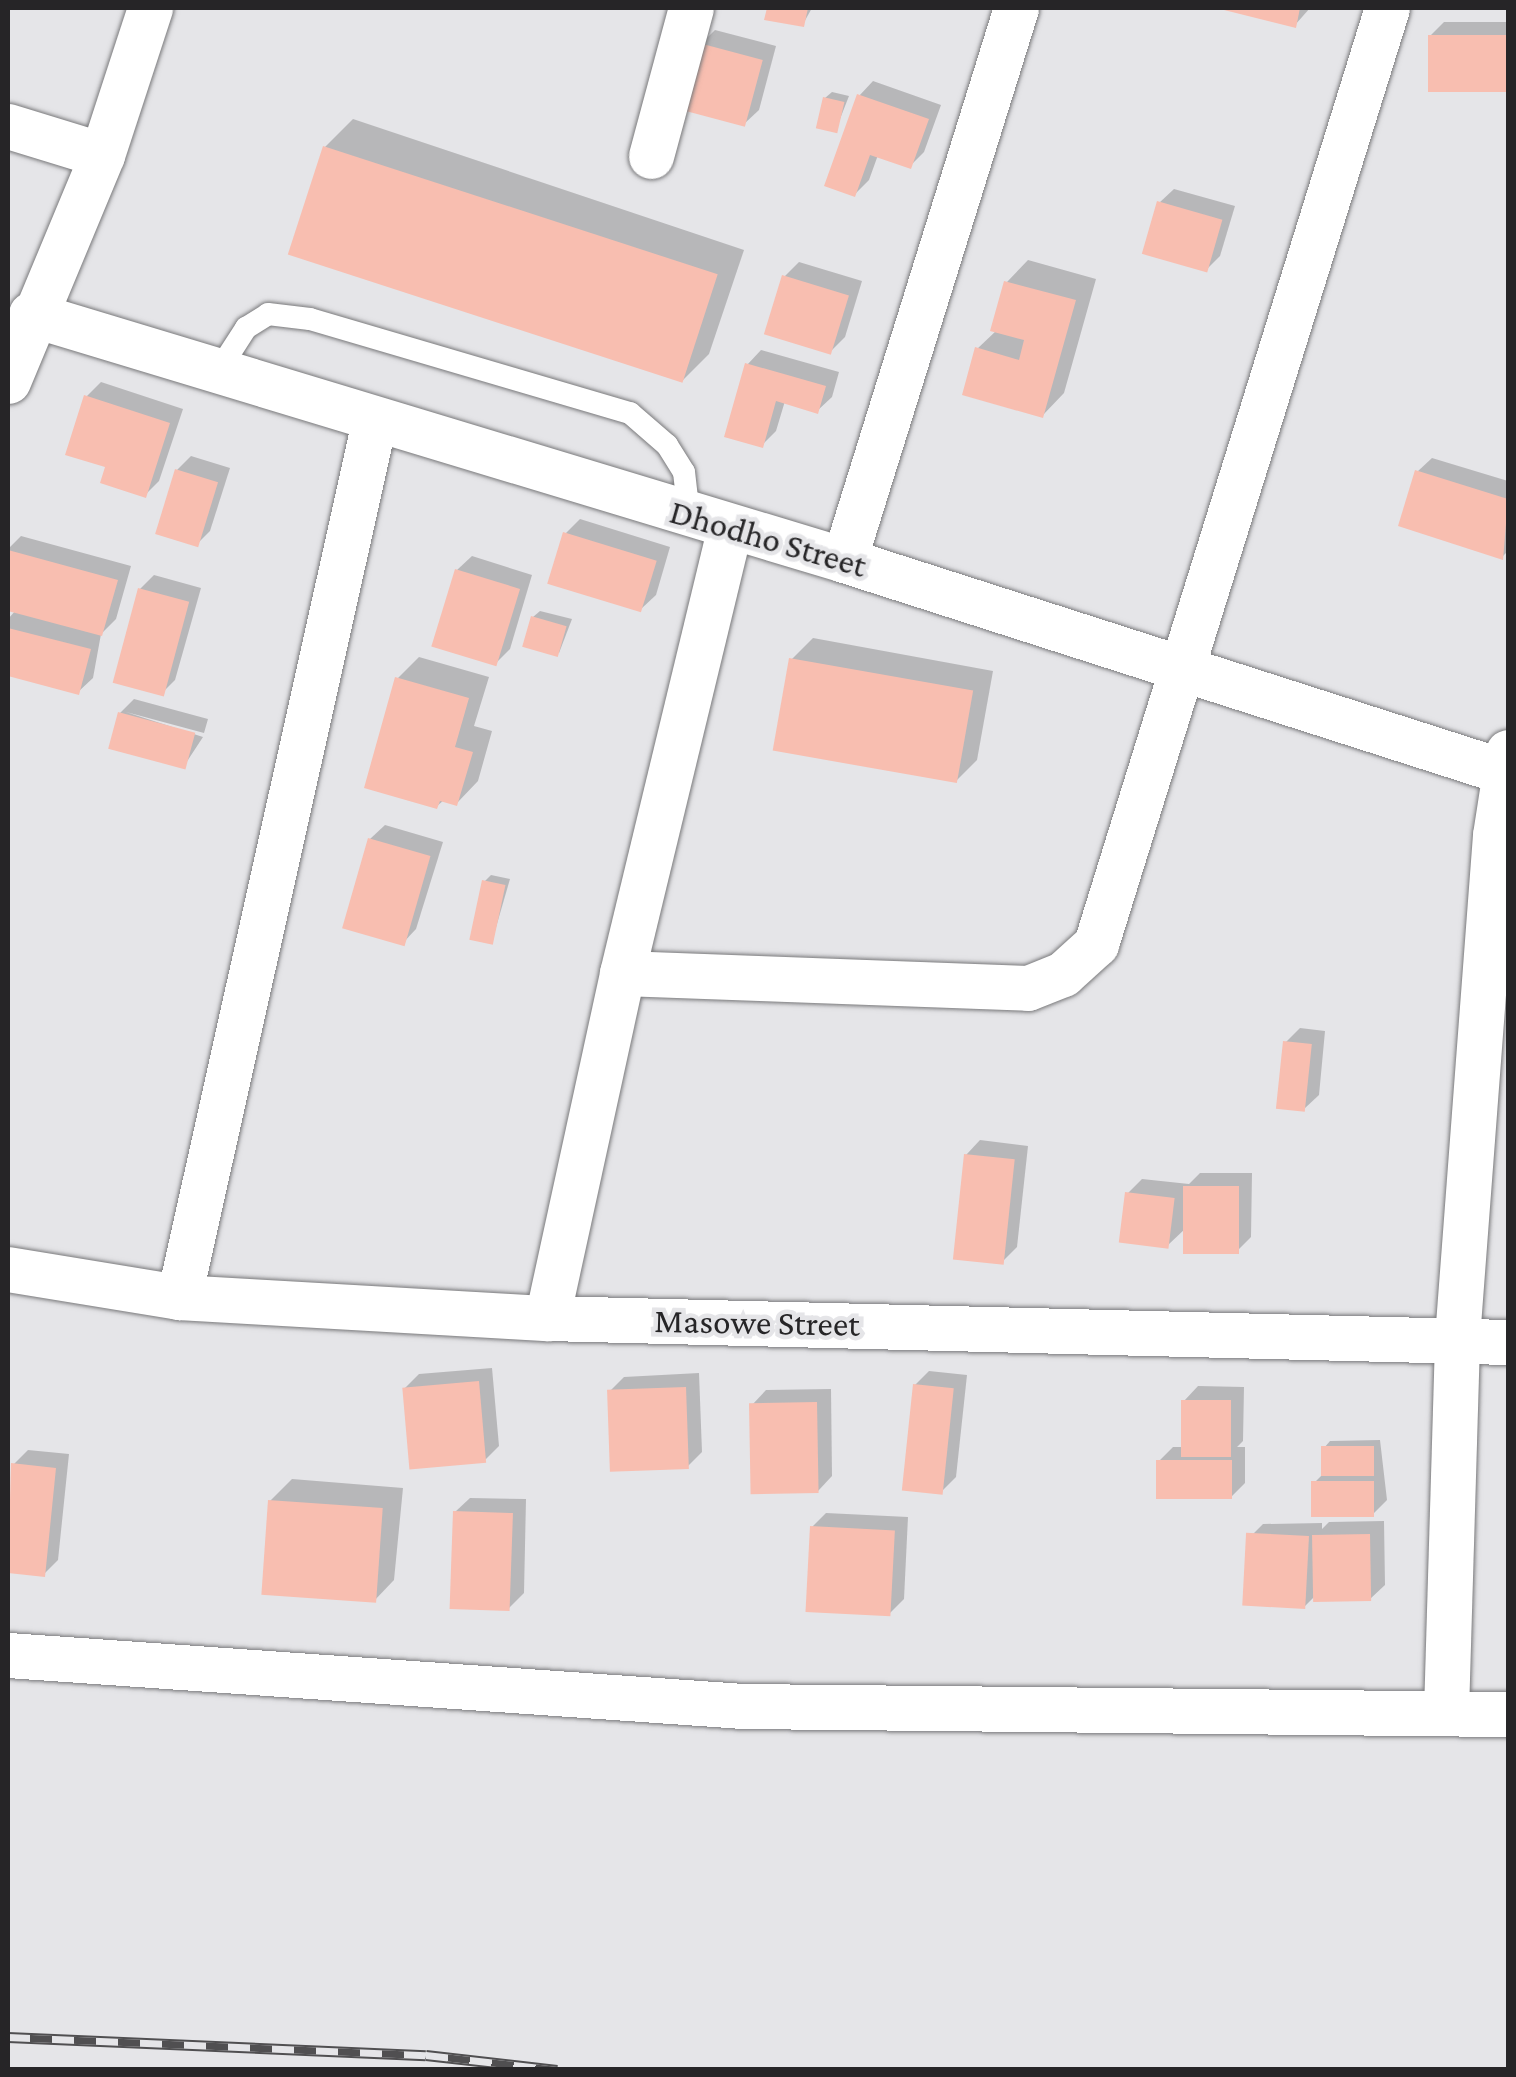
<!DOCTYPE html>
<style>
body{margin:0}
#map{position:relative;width:1516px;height:2077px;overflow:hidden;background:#e5e5e8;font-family:"Crimson Pro",serif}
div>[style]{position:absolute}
.shadow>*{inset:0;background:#0003}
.building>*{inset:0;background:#f8beb0;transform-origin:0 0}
.roads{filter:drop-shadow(0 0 2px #79797b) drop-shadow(0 0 2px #79797b)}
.service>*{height:22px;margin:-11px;padding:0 11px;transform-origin:11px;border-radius:11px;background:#fff}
.minor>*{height:45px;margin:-22.5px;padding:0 22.5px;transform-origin:22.5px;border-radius:22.5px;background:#fff}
.rail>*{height:11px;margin-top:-5.5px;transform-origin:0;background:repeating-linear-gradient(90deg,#e5e5e8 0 22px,#504f51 0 44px);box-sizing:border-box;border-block:2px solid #504f51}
span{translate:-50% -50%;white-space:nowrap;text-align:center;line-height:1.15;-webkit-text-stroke:9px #e5e5e8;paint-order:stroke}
.street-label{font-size:35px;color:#262527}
.frame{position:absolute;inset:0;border:10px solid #262527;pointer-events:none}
</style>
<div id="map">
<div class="shadow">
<i style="clip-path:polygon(769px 8px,812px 8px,803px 24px,767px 18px)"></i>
<i style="clip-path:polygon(1221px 8px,1310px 8px,1295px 25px)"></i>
<i style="clip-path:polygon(1444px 22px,1508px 22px,1508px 90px,1429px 89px,1430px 36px)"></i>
<i style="clip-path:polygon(715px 30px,776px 46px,759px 110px,744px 124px,701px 44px)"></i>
<i style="clip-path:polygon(873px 81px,941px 105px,924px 152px,910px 166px,878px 155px,869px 180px,855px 194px,859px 96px)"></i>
<i style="clip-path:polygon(832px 92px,849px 96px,836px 129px,825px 98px)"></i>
<i style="clip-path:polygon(353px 119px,744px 250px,709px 354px,681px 382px,325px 147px)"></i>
<i style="clip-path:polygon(1174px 189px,1235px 206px,1220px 256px,1206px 270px,1159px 203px)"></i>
<i style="clip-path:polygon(1028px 260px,1096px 279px,1064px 393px,1043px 415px,977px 349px,997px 330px,1007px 282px)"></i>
<i style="clip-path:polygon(799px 262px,862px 281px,845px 337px,831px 351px,784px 277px)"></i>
<i style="clip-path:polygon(761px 350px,839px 372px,832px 397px,817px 411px,785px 401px,776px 431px,762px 445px,747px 365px)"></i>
<i style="clip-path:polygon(101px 382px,183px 409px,159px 481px,145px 495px,108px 465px,86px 397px)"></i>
<i style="clip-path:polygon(191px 456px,230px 468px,210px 531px,196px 545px,177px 470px)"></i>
<i style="clip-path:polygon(1432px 458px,1508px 481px,1508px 551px,1502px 557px,1417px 472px)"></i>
<i style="clip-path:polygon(580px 519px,670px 547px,656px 595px,641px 609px,565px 534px)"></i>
<i style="clip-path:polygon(21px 536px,131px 566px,116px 619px,101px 634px,93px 678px,78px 692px,8px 674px,8px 619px,16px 610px,8px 608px,8px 549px)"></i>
<i style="clip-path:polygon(472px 556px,532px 575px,510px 649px,495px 664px,457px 570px)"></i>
<i style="clip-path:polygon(154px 575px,201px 588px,175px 680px,161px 694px,140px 589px)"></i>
<i style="clip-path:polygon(540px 611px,572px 619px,559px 653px,533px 617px)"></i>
<i style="clip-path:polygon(813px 638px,993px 671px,977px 760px,955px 782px,792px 659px)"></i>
<i style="clip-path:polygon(419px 657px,489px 677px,474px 726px,492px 731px,478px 781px,457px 803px,444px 800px,437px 806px,397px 679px)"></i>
<i style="clip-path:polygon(134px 699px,208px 719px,204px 733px,126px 712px,203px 737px,184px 766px,120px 713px)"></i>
<i style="clip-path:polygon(385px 825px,443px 842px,416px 929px,402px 944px,370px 839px)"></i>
<i style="clip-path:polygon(491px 875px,510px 879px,492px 941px,484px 882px)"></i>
<i style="clip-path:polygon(1300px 1028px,1325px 1031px,1319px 1095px,1304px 1109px,1286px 1042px)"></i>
<i style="clip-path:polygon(980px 1140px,1028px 1146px,1017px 1247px,1003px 1261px,966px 1155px)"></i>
<i style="clip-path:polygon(1200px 1173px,1252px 1173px,1251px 1237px,1237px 1251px,1186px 1228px,1168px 1245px,1127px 1194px,1142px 1179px,1189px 1184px)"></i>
<i style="clip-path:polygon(492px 1368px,499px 1446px,485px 1460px,405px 1388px,419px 1374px)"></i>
<i style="clip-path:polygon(929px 1371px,967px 1375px,956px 1477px,942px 1491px,915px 1385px)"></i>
<i style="clip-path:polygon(699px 1373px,702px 1452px,688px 1466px,609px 1392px,624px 1377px)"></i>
<i style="clip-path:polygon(1198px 1386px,1244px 1387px,1243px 1441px,1237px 1447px,1245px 1447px,1245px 1483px,1231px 1497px,1159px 1461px,1173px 1447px,1184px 1447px,1184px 1401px)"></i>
<i style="clip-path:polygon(831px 1389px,832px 1476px,818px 1491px,752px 1405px,766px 1390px)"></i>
<i style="clip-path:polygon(1380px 1440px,1387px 1500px,1373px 1514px,1314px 1483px,1324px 1473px,1324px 1448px,1330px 1441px)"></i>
<i style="clip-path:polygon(28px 1450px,69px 1454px,58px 1560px,44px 1574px,8px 1570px,14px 1464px)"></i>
<i style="clip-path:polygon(292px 1479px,403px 1488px,394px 1580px,373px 1602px,270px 1501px)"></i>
<i style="clip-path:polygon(470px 1498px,526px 1499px,524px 1593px,509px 1608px,455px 1512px)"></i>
<i style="clip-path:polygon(826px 1513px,908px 1517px,904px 1599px,890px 1613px,812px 1527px)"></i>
<i style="clip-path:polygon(1384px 1521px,1385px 1585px,1370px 1599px,1316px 1595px,1304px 1607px,1249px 1538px,1263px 1524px,1322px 1523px,1322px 1529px,1329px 1522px)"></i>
</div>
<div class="building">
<i style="clip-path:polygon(767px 8px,808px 8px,804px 27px,764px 20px)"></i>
<i style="clip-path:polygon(1216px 8px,1300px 8px,1296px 28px)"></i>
<i style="left:1428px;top:35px;width:80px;height:57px"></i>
<i style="left:699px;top:43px;width:66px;height:69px;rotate:15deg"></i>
<i style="clip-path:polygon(857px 94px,929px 119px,911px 169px,870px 155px,855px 197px,824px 186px)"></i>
<i style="left:823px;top:97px;width:22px;height:32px;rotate:13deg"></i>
<i style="left:323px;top:146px;width:415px;height:114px;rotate:18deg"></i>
<i style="left:1157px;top:201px;width:68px;height:55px;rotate:16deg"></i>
<i style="left:782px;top:275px;width:70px;height:62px;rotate:17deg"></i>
<i style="clip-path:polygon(1004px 281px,1076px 300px,1043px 418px,962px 395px,975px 347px,1019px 360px,1024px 340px,990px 331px)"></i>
<i style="clip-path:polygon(745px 363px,826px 386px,818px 414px,776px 401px,763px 448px,724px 437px)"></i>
<i style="clip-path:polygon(84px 395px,170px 423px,146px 498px,100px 483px,105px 467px,65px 455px)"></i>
<i style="left:175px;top:469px;width:45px;height:68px;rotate:17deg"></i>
<i style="clip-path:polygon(1415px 470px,1508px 499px,1503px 560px,1398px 526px)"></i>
<i style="left:563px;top:532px;width:98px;height:54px;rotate:17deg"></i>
<i style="clip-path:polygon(8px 550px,118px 580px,102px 636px,8px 611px)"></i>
<i style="left:455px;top:569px;width:68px;height:81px;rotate:17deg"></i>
<i style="left:138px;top:588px;width:53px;height:98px;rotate:15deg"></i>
<i style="left:531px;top:616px;width:37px;height:32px;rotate:16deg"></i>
<i style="clip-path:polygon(8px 628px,91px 649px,79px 695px,8px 676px)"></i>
<i style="left:789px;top:658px;width:187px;height:94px;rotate:10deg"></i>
<i style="clip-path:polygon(395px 677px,469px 698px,455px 747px,473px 752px,457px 806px,440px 801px,437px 809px,364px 788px)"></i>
<i style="left:118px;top:712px;width:80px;height:38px;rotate:15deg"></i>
<i style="left:368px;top:838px;width:65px;height:94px;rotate:16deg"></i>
<i style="left:482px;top:880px;width:24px;height:61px;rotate:12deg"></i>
<i style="left:1283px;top:1041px;width:29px;height:68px;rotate:6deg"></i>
<i style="left:964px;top:1154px;width:51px;height:106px;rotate:6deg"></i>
<i style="left:1183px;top:1186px;width:56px;height:68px"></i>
<i style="left:1125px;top:1192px;width:50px;height:51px;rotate:7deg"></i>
<i style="left:479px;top:1381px;width:82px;height:77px;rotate:85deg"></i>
<i style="left:913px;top:1384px;width:41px;height:107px;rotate:6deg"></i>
<i style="left:686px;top:1387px;width:82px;height:79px;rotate:88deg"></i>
<i style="left:1181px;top:1400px;width:50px;height:57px"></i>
<i style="left:817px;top:1402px;width:91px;height:68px;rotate:89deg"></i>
<i style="left:1374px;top:1446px;width:30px;height:53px;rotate:90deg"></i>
<i style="left:1156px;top:1460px;width:76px;height:39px"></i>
<i style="clip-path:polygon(11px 1463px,56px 1468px,45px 1577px,8px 1573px)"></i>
<i style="left:1374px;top:1481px;width:36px;height:63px;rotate:90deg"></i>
<i style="left:268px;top:1500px;width:115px;height:95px;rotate:4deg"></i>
<i style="left:453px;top:1511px;width:60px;height:98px;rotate:2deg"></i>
<i style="left:810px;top:1526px;width:85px;height:86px;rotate:3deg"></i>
<i style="left:1370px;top:1534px;width:67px;height:58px;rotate:89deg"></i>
<i style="left:1309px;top:1536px;width:73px;height:63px;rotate:93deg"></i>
</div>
<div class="roads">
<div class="service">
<i style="left:217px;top:373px;width:54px;rotate:-57.2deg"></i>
<i style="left:246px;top:328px;width:26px;rotate:-32deg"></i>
<i style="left:268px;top:314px;width:42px;rotate:6.8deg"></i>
<i style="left:310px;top:319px;width:334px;rotate:16.4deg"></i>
<i style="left:630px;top:413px;width:49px;rotate:40.9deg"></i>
<i style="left:667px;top:445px;width:32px;rotate:58deg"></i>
<i style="left:684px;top:472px;width:44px;rotate:83.5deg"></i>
</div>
<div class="minor">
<i style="left:8px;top:126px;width:98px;rotate:17.1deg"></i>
<i style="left:651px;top:156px;width:153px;rotate:-74.9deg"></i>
<i style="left:31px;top:314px;width:849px;rotate:16.83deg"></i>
<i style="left:844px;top:560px;width:691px;rotate:17.78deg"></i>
<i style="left:8px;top:381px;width:245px;rotate:-67.4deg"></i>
<i style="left:102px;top:155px;width:155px;rotate:-71.9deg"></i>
<i style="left:844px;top:560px;width:578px;rotate:-72.69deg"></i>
<i style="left:622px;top:973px;width:406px;rotate:2.1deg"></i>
<i style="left:1028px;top:988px;width:38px;rotate:-22deg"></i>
<i style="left:1063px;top:974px;width:45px;rotate:-42.3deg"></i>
<i style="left:1096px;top:944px;width:980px;rotate:-72.73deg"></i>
<i style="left:8px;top:1269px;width:173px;rotate:9.3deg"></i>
<i style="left:179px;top:1297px;width:369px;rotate:3.3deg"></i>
<i style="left:547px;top:1318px;width:961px;rotate:1.43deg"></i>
<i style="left:179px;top:1297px;width:896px;rotate:-77.44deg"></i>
<i style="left:547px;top:1318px;width:353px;rotate:-77.7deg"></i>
<i style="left:622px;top:973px;width:458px;rotate:-76.4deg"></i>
<i style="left:8px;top:1655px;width:736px;rotate:3.97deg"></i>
<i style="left:742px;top:1706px;width:766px;rotate:0.6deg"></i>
<i style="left:1446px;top:1712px;width:374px;rotate:-88.3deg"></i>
<i style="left:1457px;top:1338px;width:504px;rotate:-85.68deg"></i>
<i style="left:1495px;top:835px;width:84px;rotate:-81.1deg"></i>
</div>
</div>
<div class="rail">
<i style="left:8px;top:2037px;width:418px;rotate:2.5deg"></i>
<i style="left:426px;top:2055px;width:132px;rotate:6.5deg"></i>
</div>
<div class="street-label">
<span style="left:768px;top:539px;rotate:16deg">Dhodho Street</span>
<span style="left:757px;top:1323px;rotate:1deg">Masowe Street</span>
</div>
<div class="frame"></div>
</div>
